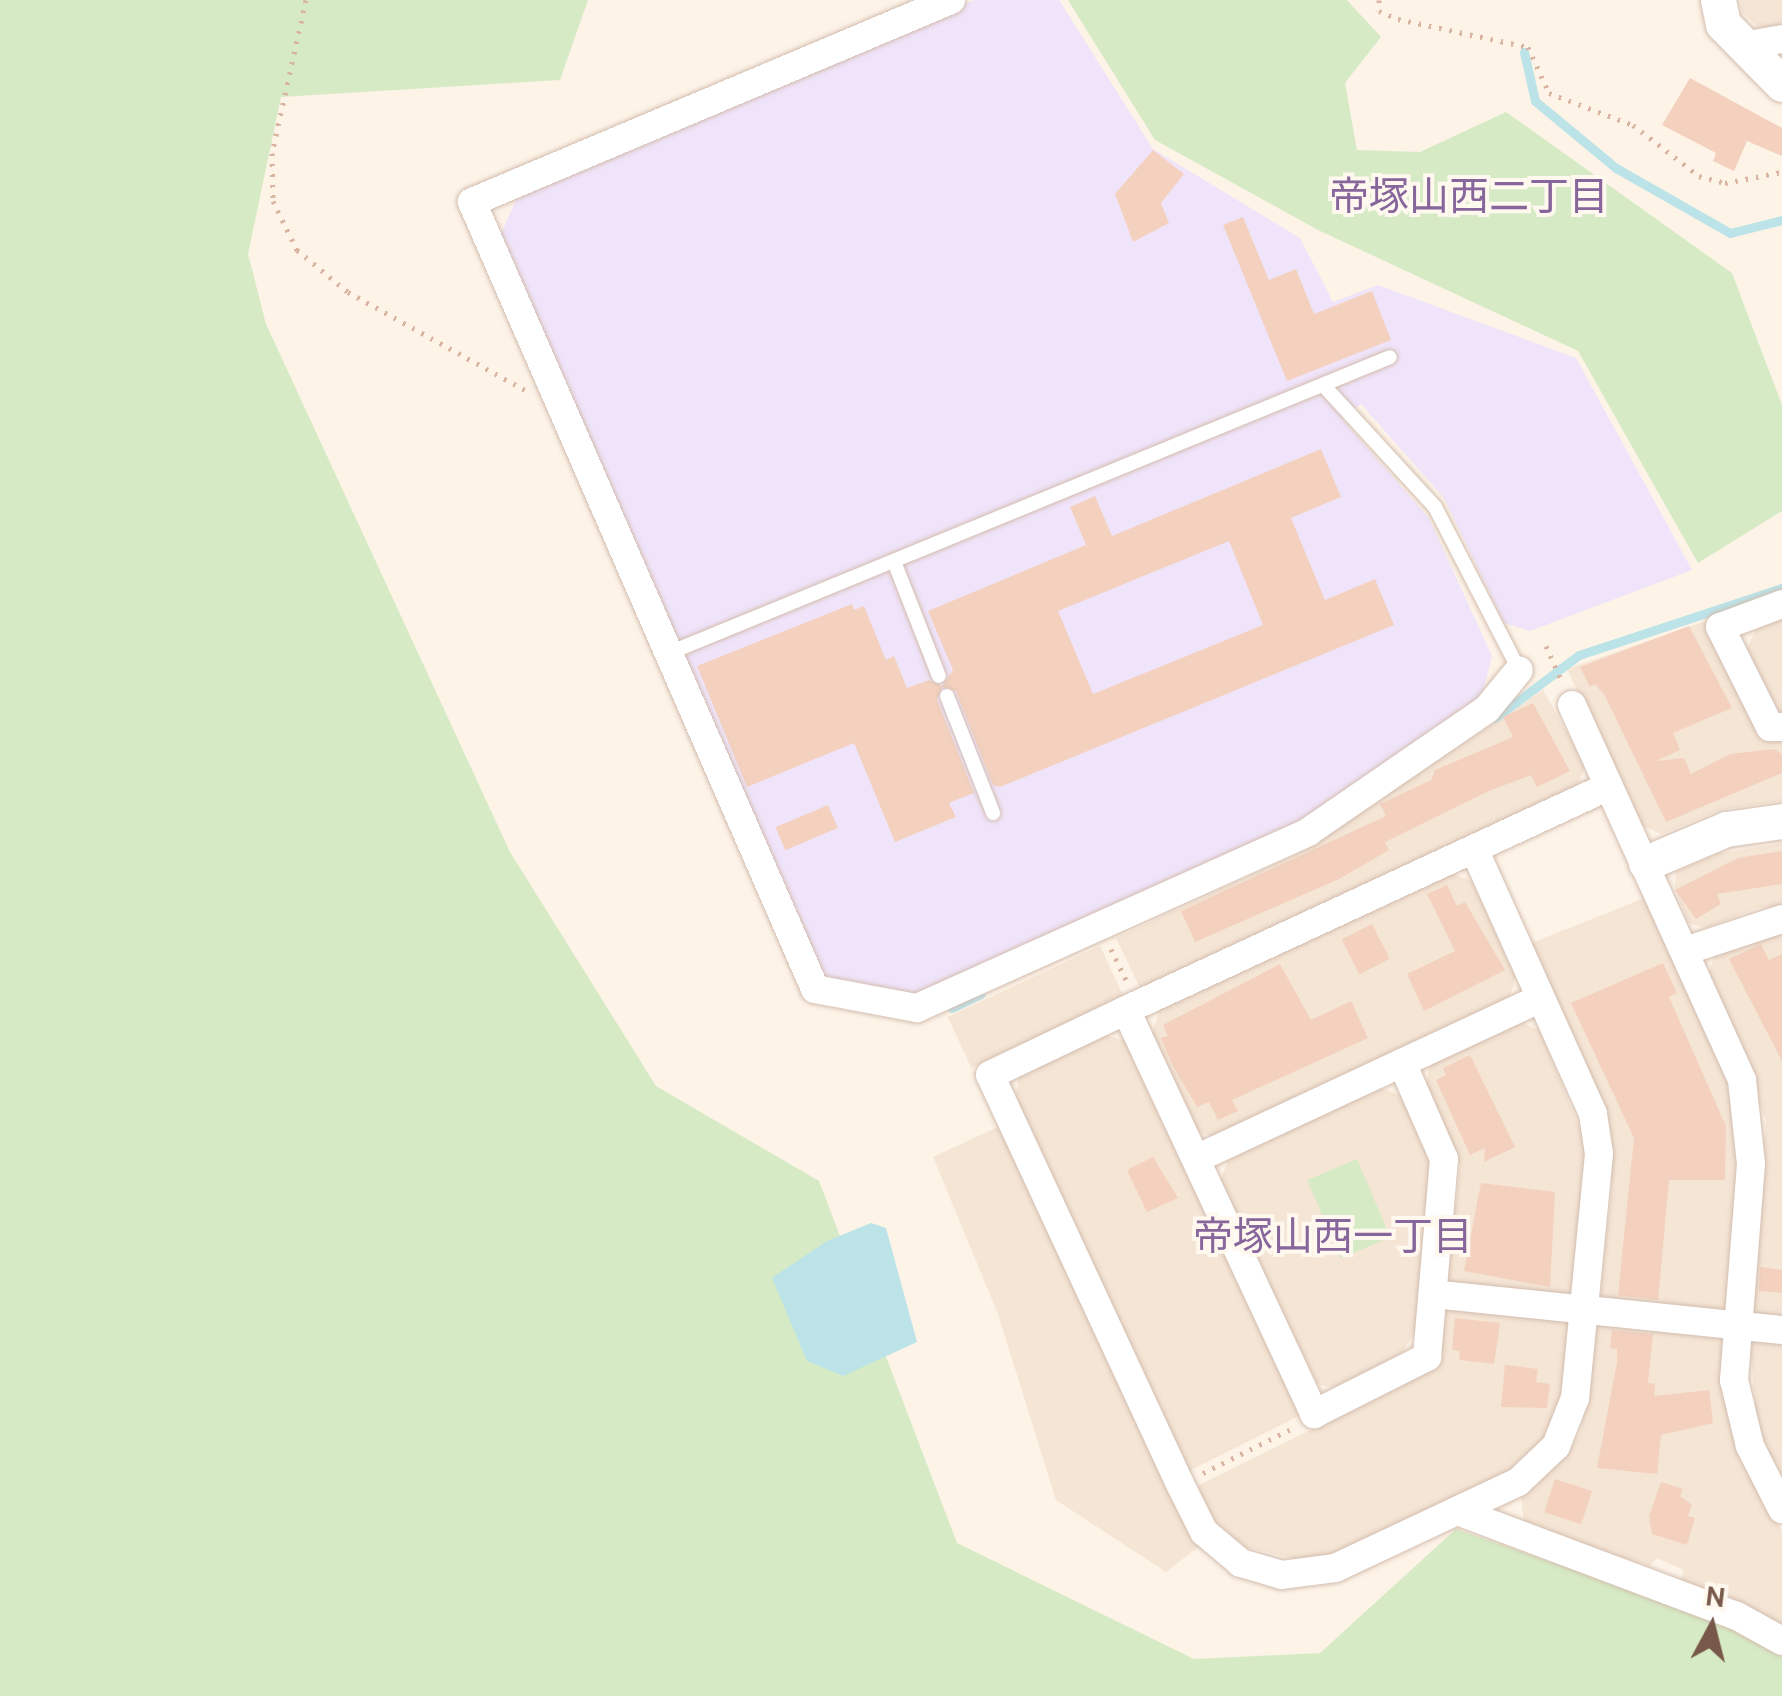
<!DOCTYPE html>
<meta charset="utf-8">
<style>
body{margin:0}
#map{position:relative;width:1782px;height:1696px;overflow:hidden;background:#fdf3e7;font-family:Cabin,"Noto Sans JP",sans-serif}
div>[style]{position:absolute}
.residential>*{inset:0;background:#f5e5d5;transform-origin:0 0}
.education>*{inset:0;background:#f0e4fa}
.green>*{inset:0;background:#d6ebc5;transform-origin:0 0}
.water>*{inset:0;background:#bbe3e8}
.stream>*{height:9px;margin:-4.5px;padding:0 4.5px;transform-origin:4.5px;border-radius:4.5px;background:#bbe3e8}
.building>*{inset:0;background:#f3d1be;transform-origin:0 0}
.path>*{height:5px;margin-top:-2.5px;transform-origin:0;background:repeating-linear-gradient(90deg,#d9b4a1 0 2.5px,transparent 0 10.5px)}
.roads{filter:drop-shadow(0 0 2px #d2bdaf) drop-shadow(0 0 2px #d2bdaf)}
.service>*{height:14px;margin:-7px;padding:0 7px;transform-origin:7px;border-radius:7px;background:#fff}
.minor>*{height:28px;margin:-14px;padding:0 14px;transform-origin:14px;border-radius:14px;background:#fff}
.tertiary>*{height:35px;margin:-17.5px;padding:0 17.5px;transform-origin:17.5px;border-radius:17.5px;background:#fff}
span{translate:-50% -50%;white-space:nowrap;text-align:center;line-height:1.15;-webkit-text-stroke:8px #fff8ee;paint-order:stroke}
.neighbourhood-label{font-size:40px;color:#87669b}
.north{position:absolute;left:1662px;top:1576px;width:100px;height:100px;-webkit-text-stroke:8px #fff8ee;paint-order:stroke;rotate:7deg;font-size:28px;font-weight:700;line-height:40px;text-align:center;color:#78584a}
.north::after{content:'';display:block;margin:auto;width:35px;height:45px;background:#78584a;clip-path:polygon(50% 0,100% 100%,50% 72%,0 100%)}
</style>
<div id="map">
<div class="residential">
<i style="clip-path:polygon(1740px 0,1782px 0,1782px 25px,1759px 28px,1742px 12px)"></i>
<i style="clip-path:polygon(1782px 619px,1782px 714px,1774px 714px,1746px 651px,1756px 629px)"></i>
<i style="clip-path:polygon(1706px 621px,1762px 741px,1782px 740px,1782px 801px,1720px 810px,1661px 834px,1641px 825px,1567px 669px)"></i>
<i style="clip-path:polygon(1543px 690px,1585px 766px,1577px 788px,1141px 990px,1116px 938px,1302px 852px)"></i>
<i style="clip-path:polygon(1782px 843px,1782px 906px,1757px 908px,1706px 928px,1688px 923px,1675px 889px,1676px 872px,1716px 854px)"></i>
<i style="clip-path:polygon(1450px 873px,1472px 881px,1516px 977px,1509px 999px,1216px 1137px,1197px 1132px,1151px 1037px,1160px 1009px)"></i>
<i style="clip-path:polygon(1647px 897px,1735px 1096px,1736px 1210px,1724px 1314px,1600px 1299px,1612px 1186px,1607px 1115px,1529px 944px)"></i>
<i style="clip-path:polygon(1782px 930px,1782px 1321px,1751px 1317px,1766px 1120px,1708px 975px,1716px 952px)"></i>
<i style="left:1100px;top:946px;width:56px;height:168px;rotate:65deg"></i>
<i style="clip-path:polygon(1521px 1022px,1540px 1031px,1587px 1146px,1574px 1299px,1447px 1285px,1460px 1166px,1426px 1086px,1430px 1062px)"></i>
<i style="clip-path:polygon(1106px 1035px,1129px 1042px,1301px 1415px,1187px 1472px,1016px 1098px,1019px 1074px)"></i>
<i style="clip-path:polygon(1380px 1087px,1404px 1097px,1433px 1167px,1415px 1332px,1400px 1356px,1334px 1388px,1317px 1384px,1220px 1182px,1230px 1155px)"></i>
<i style="clip-path:polygon(1000px 1126px,1201px 1545px,1166px 1572px,1056px 1500px,998px 1314px,933px 1157px)"></i>
<i style="clip-path:polygon(1448px 1303px,1570px 1320px,1560px 1410px,1539px 1452px,1520px 1470px,1313px 1563px,1245px 1547px,1214px 1521px,1197px 1486px,1438px 1367px)"></i>
<i style="clip-path:polygon(1595px 1320px,1722px 1333px,1722px 1377px,1741px 1461px,1782px 1531px,1782px 1633px,1680px 1584px,1684px 1570px,1656px 1558px,1650px 1566px,1524px 1526px,1521px 1495px,1571px 1450px,1581px 1431px)"></i>
<i style="clip-path:polygon(1749px 1335px,1782px 1338px,1782px 1483px,1757px 1424px)"></i>
</div>
<div class="education">
<i style="clip-path:polygon(974px 0,1059px 0,1153px 149px,1300px 238px,1333px 302px,1378px 285px,1576px 358px,1692px 570px,1530px 631px,1504px 623px,1444px 498px,1361px 404px,1342px 419px,1429px 518px,1492px 656px,1481px 700px,1298px 825px,911px 1000px,821px 984px,499px 238px,522px 187px)"></i>
</div>
<div class="green">
<i style="clip-path:polygon(0 0,588px 0,560px 80px,281px 97px,248px 254px,266px 324px,510px 852px,656px 1086px,819px 1181px,957px 1543px,1194px 1659px,1320px 1653px,1456px 1529px,1727px 1623px,1782px 1653px,1782px 1696px,0 1696px)"></i>
<i style="clip-path:polygon(1068px 0,1347px 0,1381px 37px,1345px 83px,1357px 150px,1420px 152px,1506px 112px,1732px 273px,1782px 405px,1782px 511px,1698px 563px,1578px 351px,1318px 230px,1155px 140px)"></i>
<i style="left:1357px;top:1159px;width:85px;height:54px;rotate:67deg"></i>
</div>
<div class="water">
<i style="clip-path:polygon(871px 1223px,886px 1228px,917px 1342px,843px 1376px,807px 1361px,772px 1278px,827px 1241px)"></i>
</div>
<div class="stream">
<i style="left:1524px;top:52px;width:50px;rotate:77.3deg"></i>
<i style="left:1535px;top:101px;width:105px;rotate:39.6deg"></i>
<i style="left:1616px;top:168px;width:131px;rotate:29.7deg"></i>
<i style="left:1730px;top:233px;width:54px;rotate:-14deg"></i>
<i style="left:1495px;top:718px;width:105px;rotate:-36.9deg"></i>
<i style="left:1579px;top:655px;width:214px;rotate:-18.3deg"></i>
<i style="left:952px;top:1008px;width:32px;rotate:-26deg"></i>
</div>
<div class="building">
<i style="clip-path:polygon(1690px 78px,1782px 128px,1782px 156px,1747px 141px,1734px 171px,1713px 161px,1716px 153px,1662px 125px)"></i>
<i style="clip-path:polygon(1153px 150px,1184px 174px,1161px 203px,1169px 223px,1133px 242px,1115px 194px)"></i>
<i style="clip-path:polygon(1243px 217px,1269px 280px,1296px 269px,1314px 314px,1372px 291px,1391px 340px,1287px 381px,1223px 225px)"></i>
<i style="clip-path:polygon(evenodd,1321px 449px,1341px 497px,1291px 518px,1325px 600px,1375px 579px,1394px 625px,1000px 787px,993px 785px,956px 691px,942px 687px,937px 700px,974px 793px,949px 803px,956px 817px,895px 842px,854px 743px,747px 787px,697px 666px,852px 604px,854px 610px,864px 606px,886px 660px,894px 656px,907px 688px,929px 680px,942px 686px,953px 670px,928px 611px,1086px 545px,1070px 507px,1095px 496px,1112px 536px,1321px 449px,1229px 541px,1263px 625px,1093px 694px,1058px 611px,1229px 541px)"></i>
<i style="clip-path:polygon(1689px 626px,1732px 708px,1673px 733px,1680px 750px,1656px 761px,1684px 758px,1691px 774px,1730px 754px,1775px 749px,1782px 754px,1782px 773px,1666px 822px,1605px 696px,1595px 684px,1590px 687px,1580px 667px)"></i>
<i style="clip-path:polygon(1533px 703px,1570px 771px,1537px 787px,1531px 775px,1491px 790px,1385px 842px,1389px 850px,1339px 879px,1195px 942px,1181px 911px,1386px 816px,1380px 804px,1431px 780px,1435px 770px,1513px 737px,1503px 717px)"></i>
<i style="left:828px;top:805px;width:25px;height:57px;rotate:67deg"></i>
<i style="clip-path:polygon(1782px 851px,1782px 884px,1717px 894px,1721px 904px,1696px 919px,1675px 890px,1738px 858px)"></i>
<i style="clip-path:polygon(1447px 885px,1457px 906px,1465px 902px,1505px 970px,1424px 1011px,1407px 974px,1455px 951px,1427px 894px)"></i>
<i style="left:1372px;top:924px;width:39px;height:34px;rotate:63deg"></i>
<i style="clip-path:polygon(1761px 944px,1769px 960px,1782px 954px,1782px 1061px,1729px 959px)"></i>
<i style="clip-path:polygon(1663px 963px,1677px 993px,1669px 997px,1726px 1126px,1725px 1180px,1669px 1180px,1658px 1300px,1618px 1295px,1634px 1138px,1571px 1003px)"></i>
<i style="clip-path:polygon(1280px 964px,1311px 1020px,1351px 1001px,1368px 1038px,1232px 1100px,1238px 1111px,1218px 1120px,1209px 1102px,1197px 1107px,1174px 1068px,1161px 1038px,1168px 1036px,1163px 1025px)"></i>
<i style="clip-path:polygon(1470px 1055px,1515px 1147px,1484px 1162px,1485px 1148px,1470px 1155px,1436px 1080px,1446px 1075px,1443px 1068px)"></i>
<i style="clip-path:polygon(1153px 1157px,1178px 1198px,1147px 1212px,1127px 1170px)"></i>
<i style="clip-path:polygon(1481px 1183px,1555px 1192px,1550px 1287px,1464px 1271px)"></i>
<i style="clip-path:polygon(1760px 1267px,1782px 1270px,1782px 1293px,1759px 1291px)"></i>
<i style="clip-path:polygon(1455px 1318px,1500px 1323px,1494px 1364px,1459px 1360px,1460px 1351px,1452px 1350px)"></i>
<i style="clip-path:polygon(1612px 1330px,1653px 1334px,1648px 1383px,1655px 1384px,1654px 1396px,1709px 1390px,1713px 1423px,1661px 1435px,1657px 1474px,1597px 1468px,1617px 1362px,1617px 1349px,1610px 1348px)"></i>
<i style="clip-path:polygon(1505px 1365px,1538px 1369px,1536px 1382px,1550px 1384px,1547px 1408px,1501px 1407px)"></i>
<i style="left:1555px;top:1479px;width:39px;height:35px;rotate:18deg"></i>
<i style="clip-path:polygon(1661px 1482px,1683px 1489px,1680px 1496px,1692px 1505px,1688px 1516px,1695px 1518px,1687px 1545px,1652px 1534px,1649px 1516px)"></i>
</div>
<div class="path">
<i style="left:306px;top:0;width:157px;rotate:102.5deg"></i>
<i style="left:272px;top:153px;width:48px;rotate:88.8deg"></i>
<i style="left:273px;top:201px;width:55px;rotate:63.9deg"></i>
<i style="left:297px;top:250px;width:66px;rotate:39.5deg"></i>
<i style="left:348px;top:292px;width:202px;rotate:29deg"></i>
<i style="left:1379px;top:0;width:11px;rotate:90deg"></i>
<i style="left:1379px;top:11px;width:21px;rotate:23deg"></i>
<i style="left:1398px;top:19px;width:133px;rotate:12.2deg"></i>
<i style="left:1528px;top:47px;width:51px;rotate:65.5deg"></i>
<i style="left:1549px;top:93px;width:90px;rotate:20.9deg"></i>
<i style="left:1633px;top:125px;width:83px;rotate:37.7deg"></i>
<i style="left:1699px;top:176px;width:27px;rotate:15deg"></i>
<i style="left:1725px;top:183px;width:58px;rotate:-10.9deg"></i>
<i style="left:1546px;top:646px;width:36px;rotate:66deg"></i>
<i style="left:1111px;top:949px;width:34px;rotate:64deg"></i>
<i style="left:1203px;top:1473px;width:98px;rotate:-26.6deg"></i>
</div>
<div class="roads">
<div class="service">
<i style="left:1324px;top:386px;width:164px;rotate:47.5deg"></i>
<i style="left:1435px;top:507px;width:183px;rotate:62.7deg"></i>
<i style="left:895px;top:564px;width:120px;rotate:68.6deg"></i>
<i style="left:669px;top:653px;width:779px;rotate:-22.32deg"></i>
<i style="left:947px;top:696px;width:126px;rotate:68.5deg"></i>
</div>
<div class="minor">
<i style="left:951px;top:0;width:520px;rotate:157.13deg"></i>
<i style="left:472px;top:202px;width:858px;rotate:66.45deg"></i>
<i style="left:815px;top:989px;width:104px;rotate:10.6deg"></i>
<i style="left:917px;top:1008px;width:429px;rotate:-24.2deg"></i>
<i style="left:1308px;top:832px;width:217px;rotate:-34.5deg"></i>
<i style="left:1487px;top:709px;width:50px;rotate:-50.6deg"></i>
<i style="left:1743px;top:46px;width:40px;rotate:-10deg"></i>
<i style="left:1782px;top:604px;width:66px;rotate:159.6deg"></i>
<i style="left:1720px;top:627px;width:112px;rotate:63.4deg"></i>
<i style="left:1770px;top:727px;width:12px"></i>
<i style="left:1572px;top:705px;width:412px;rotate:65.6deg"></i>
<i style="left:1742px;top:1080px;width:84px;rotate:83.9deg"></i>
<i style="left:1751px;top:1164px;width:217px;rotate:94.5deg"></i>
<i style="left:1734px;top:1380px;width:68px;rotate:76.4deg"></i>
<i style="left:1750px;top:1446px;width:71px;rotate:63.1deg"></i>
<i style="left:1474px;top:849px;width:290px;rotate:65.8deg"></i>
<i style="left:1593px;top:1114px;width:40px;rotate:81.5deg"></i>
<i style="left:1599px;top:1154px;width:245px;rotate:95.6deg"></i>
<i style="left:1575px;top:1398px;width:52px;rotate:111.6deg"></i>
<i style="left:1556px;top:1446px;width:52px;rotate:136.5deg"></i>
<i style="left:1518px;top:1482px;width:202px;rotate:154.8deg"></i>
<i style="left:1335px;top:1568px;width:53px;rotate:172.5deg"></i>
<i style="left:1282px;top:1575px;width:43px;rotate:-163.7deg"></i>
<i style="left:1241px;top:1563px;width:48px;rotate:-140deg"></i>
<i style="left:1204px;top:1532px;width:54px;rotate:-116.6deg"></i>
<i style="left:1180px;top:1484px;width:451px;rotate:-114.9deg"></i>
<i style="left:990px;top:1075px;width:151px;rotate:-25.5deg"></i>
<i style="left:1126px;top:1010px;width:530px;rotate:-24.87deg"></i>
<i style="left:1685px;top:951px;width:102px;rotate:-18.3deg"></i>
<i style="left:1126px;top:1010px;width:446px;rotate:65deg"></i>
<i style="left:1314px;top:1414px;width:127px;rotate:-26.8deg"></i>
<i style="left:1427px;top:1357px;width:199px;rotate:-85.1deg"></i>
<i style="left:1444px;top:1159px;width:105px;rotate:-113.6deg"></i>
<i style="left:1198px;top:1158px;width:374px;rotate:-25deg"></i>
<i style="left:1433px;top:1294px;width:351px;rotate:5.9deg"></i>
<i style="left:1457px;top:1511px;width:299px;rotate:20.6deg"></i>
<i style="left:1737px;top:1616px;width:51px;rotate:29.1deg"></i>
</div>
<div class="tertiary">
<i style="left:1718px;top:0;width:25px;rotate:78deg"></i>
<i style="left:1723px;top:24px;width:84px;rotate:45.5deg"></i>
<i style="left:1646px;top:863px;width:87px;rotate:-23deg"></i>
<i style="left:1726px;top:829px;width:57px;rotate:-8.1deg"></i>
</div>
</div>
<div class="neighbourhood-label">
<span style="left:1469px;top:196px">帝塚山西二丁目</span>
<span style="left:1333px;top:1236px">帝塚山西一丁目</span>
</div>
<div class="north">N</div>
</div>
